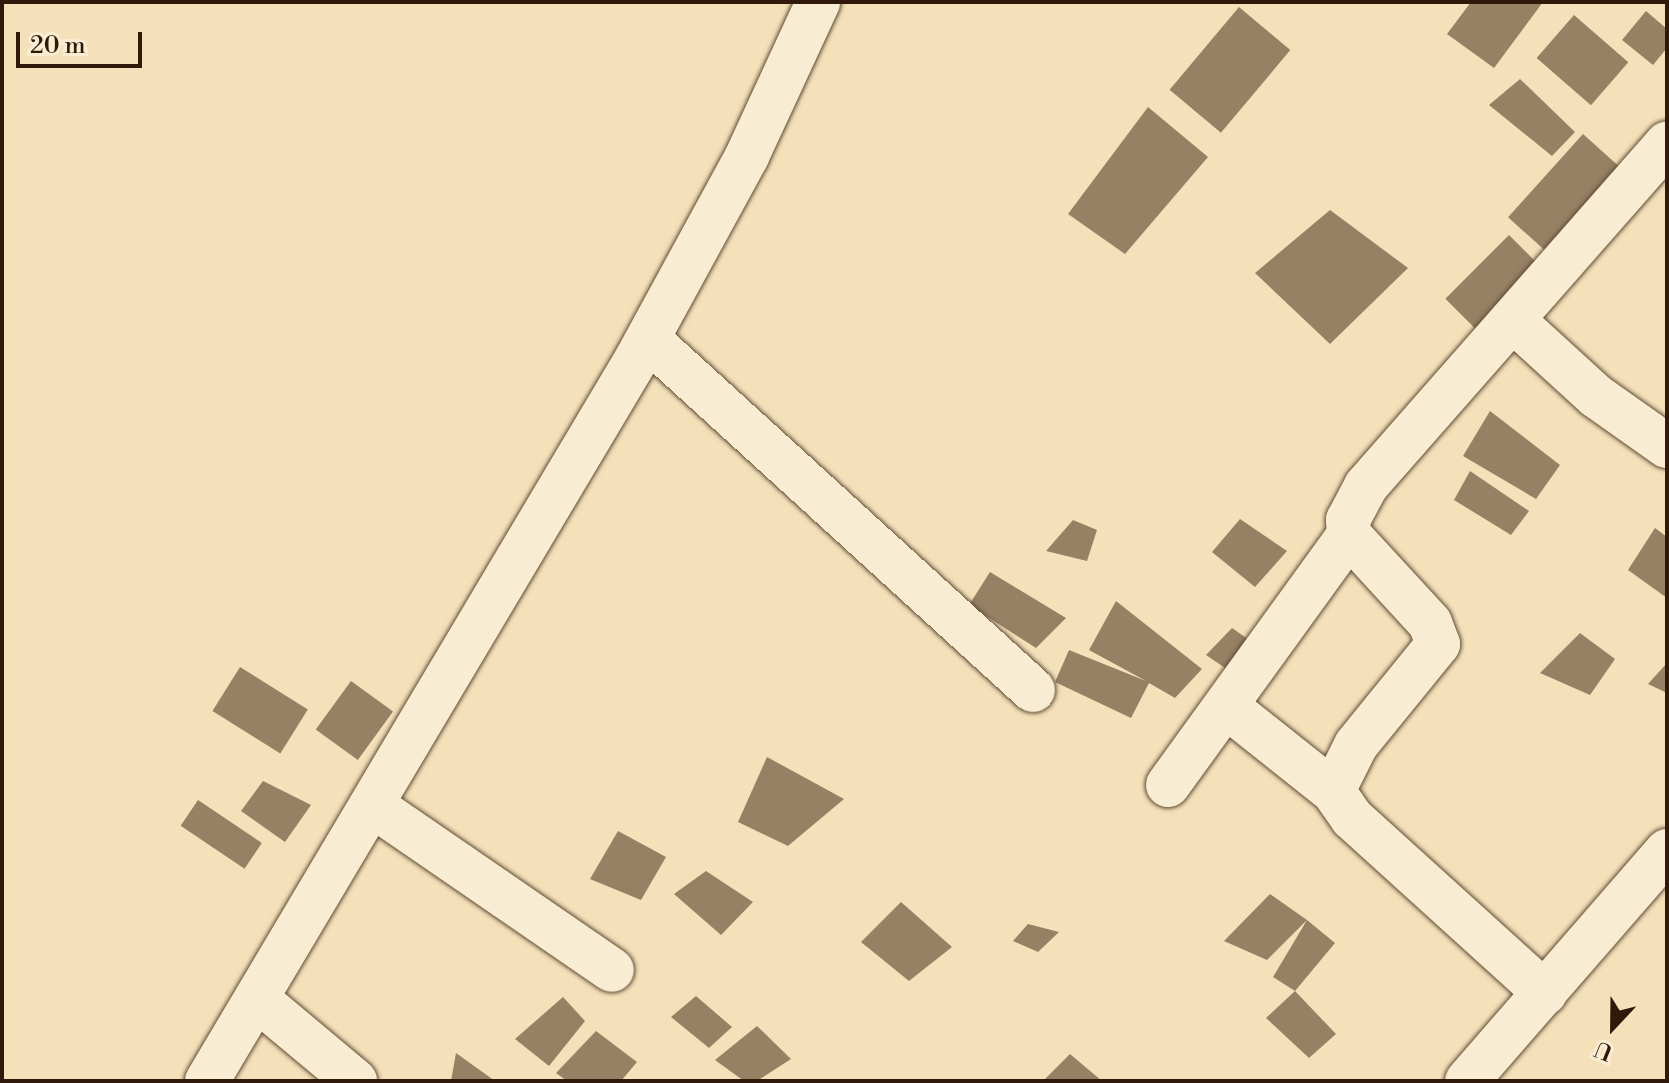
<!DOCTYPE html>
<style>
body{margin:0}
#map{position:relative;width:1669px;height:1083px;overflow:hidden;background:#f4e1b9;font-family:"Libre Bodoni",serif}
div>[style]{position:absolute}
.building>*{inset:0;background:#968165;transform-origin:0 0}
.roads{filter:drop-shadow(0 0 2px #614b36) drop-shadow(0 0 2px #614b36)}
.minor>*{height:44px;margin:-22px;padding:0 22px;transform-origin:22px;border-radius:22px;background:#f8ecd2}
.tertiary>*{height:44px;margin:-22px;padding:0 22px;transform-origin:22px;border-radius:22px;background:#f8ecd2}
span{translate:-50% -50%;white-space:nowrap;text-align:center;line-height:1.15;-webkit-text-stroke:8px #f8ecd2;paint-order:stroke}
.frame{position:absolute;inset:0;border:4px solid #30190b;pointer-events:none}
.north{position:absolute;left:1573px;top:987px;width:80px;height:80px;-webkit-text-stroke:6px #f8ecd2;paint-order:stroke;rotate:202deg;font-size:22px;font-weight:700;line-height:32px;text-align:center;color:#30190b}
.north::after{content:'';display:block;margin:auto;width:28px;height:36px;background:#30190b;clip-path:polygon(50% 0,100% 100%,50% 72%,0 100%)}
.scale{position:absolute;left:16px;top:32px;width:126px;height:36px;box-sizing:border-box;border:4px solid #30190b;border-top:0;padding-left:10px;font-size:24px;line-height:28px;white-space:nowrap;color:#30190b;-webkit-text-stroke:6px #f8ecd2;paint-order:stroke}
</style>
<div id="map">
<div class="building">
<i style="clip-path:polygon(1471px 2px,1543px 2px,1494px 68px,1447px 34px)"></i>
<i style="left:1239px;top:7px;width:67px;height:108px;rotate:40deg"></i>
<i style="clip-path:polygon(1646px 11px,1667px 29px,1667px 48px,1653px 65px,1622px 40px)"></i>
<i style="left:1574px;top:15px;width:72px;height:57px;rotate:41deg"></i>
<i style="clip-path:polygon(1520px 79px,1575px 132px,1552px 156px,1489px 105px)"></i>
<i style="clip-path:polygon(1148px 107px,1208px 157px,1125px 254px,1068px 214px)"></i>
<i style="left:1583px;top:134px;width:59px;height:112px;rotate:42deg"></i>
<i style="clip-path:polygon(1330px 210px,1408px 268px,1330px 344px,1255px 273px)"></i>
<i style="left:1509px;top:235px;width:45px;height:90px;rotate:45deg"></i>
<i style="clip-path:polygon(1490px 411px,1560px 465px,1536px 499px,1463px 456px)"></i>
<i style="clip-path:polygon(1470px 471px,1529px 511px,1511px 535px,1454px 500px)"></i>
<i style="clip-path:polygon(1240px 519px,1287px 551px,1255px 587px,1212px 552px)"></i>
<i style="clip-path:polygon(1073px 520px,1097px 530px,1087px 561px,1046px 551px)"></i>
<i style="clip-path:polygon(1655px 528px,1667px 537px,1667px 598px,1628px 570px)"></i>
<i style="clip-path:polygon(990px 572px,1066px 618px,1036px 648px,969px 605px)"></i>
<i style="clip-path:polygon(1116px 601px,1202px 669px,1175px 698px,1149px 683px,1131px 718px,1055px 682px,1069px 650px,1146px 681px,1089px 650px)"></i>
<i style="clip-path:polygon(1232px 628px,1255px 644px,1234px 674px,1206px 655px)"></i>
<i style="clip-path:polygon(1580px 633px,1615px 659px,1590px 695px,1540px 673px)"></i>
<i style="clip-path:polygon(1667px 663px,1667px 693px,1648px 684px)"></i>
<i style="left:240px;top:667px;width:80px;height:52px;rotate:32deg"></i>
<i style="left:351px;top:681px;width:52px;height:60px;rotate:36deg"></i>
<i style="clip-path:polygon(767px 757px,844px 799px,788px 846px,738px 822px)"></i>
<i style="clip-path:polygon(263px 781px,311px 805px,285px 842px,241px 811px)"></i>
<i style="left:198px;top:800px;width:77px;height:31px;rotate:34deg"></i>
<i style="clip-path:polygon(618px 831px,666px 857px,641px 900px,590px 879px)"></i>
<i style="clip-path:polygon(706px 871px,753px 902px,721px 935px,674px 894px)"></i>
<i style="clip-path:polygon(1270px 894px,1307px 920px,1335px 943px,1295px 991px,1336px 1034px,1309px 1058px,1266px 1018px,1295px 991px,1273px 977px,1307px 920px,1267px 960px,1224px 941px)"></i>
<i style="clip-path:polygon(901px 902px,952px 947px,909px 981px,861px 942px)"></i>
<i style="clip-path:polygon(1028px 924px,1059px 932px,1038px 952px,1013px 941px)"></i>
<i style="clip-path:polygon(696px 996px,732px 1027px,709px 1048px,671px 1017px)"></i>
<i style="clip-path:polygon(563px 997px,585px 1021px,549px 1066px,515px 1039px)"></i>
<i style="clip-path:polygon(757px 1026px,791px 1059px,757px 1081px,744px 1081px,715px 1060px)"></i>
<i style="clip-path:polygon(596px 1031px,637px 1062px,621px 1081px,567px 1081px,556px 1073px)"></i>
<i style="clip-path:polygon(456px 1053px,495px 1081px,451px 1081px)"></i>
<i style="clip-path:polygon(1070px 1054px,1102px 1081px,1043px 1081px)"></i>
</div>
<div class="roads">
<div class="minor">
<i style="left:1515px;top:322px;width:110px;rotate:42.4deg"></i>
<i style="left:1596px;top:396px;width:87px;rotate:35.2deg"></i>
<i style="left:648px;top:339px;width:521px;rotate:42.36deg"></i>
<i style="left:1226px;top:706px;width:137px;rotate:38.5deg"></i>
<i style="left:1168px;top:785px;width:309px;rotate:-54.1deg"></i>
<i style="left:372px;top:805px;width:291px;rotate:34.5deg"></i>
<i style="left:1545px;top:993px;width:261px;rotate:-137.8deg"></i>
<i style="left:1352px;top:818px;width:33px;rotate:-125deg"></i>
<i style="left:1333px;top:791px;width:51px;rotate:-63.4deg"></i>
<i style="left:1356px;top:745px;width:130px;rotate:-50.9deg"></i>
<i style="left:1438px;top:644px;width:22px;rotate:-111deg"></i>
<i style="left:1430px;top:623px;width:120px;rotate:-132.6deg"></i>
<i style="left:1349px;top:535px;width:15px;rotate:-94deg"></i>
<i style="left:1348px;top:520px;width:38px;rotate:-62deg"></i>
<i style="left:1366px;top:486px;width:456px;rotate:-48.7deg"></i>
<i style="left:257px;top:999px;width:128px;rotate:39.9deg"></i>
<i style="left:1467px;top:1081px;width:305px;rotate:-49deg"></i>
</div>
<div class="tertiary">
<i style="left:207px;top:1081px;width:841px;rotate:-59.26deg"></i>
<i style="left:637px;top:358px;width:230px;rotate:-61.4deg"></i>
<i style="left:747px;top:156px;width:170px;rotate:-65.2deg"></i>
</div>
</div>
<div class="frame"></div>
<div class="north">U</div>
<div class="scale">20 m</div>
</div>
